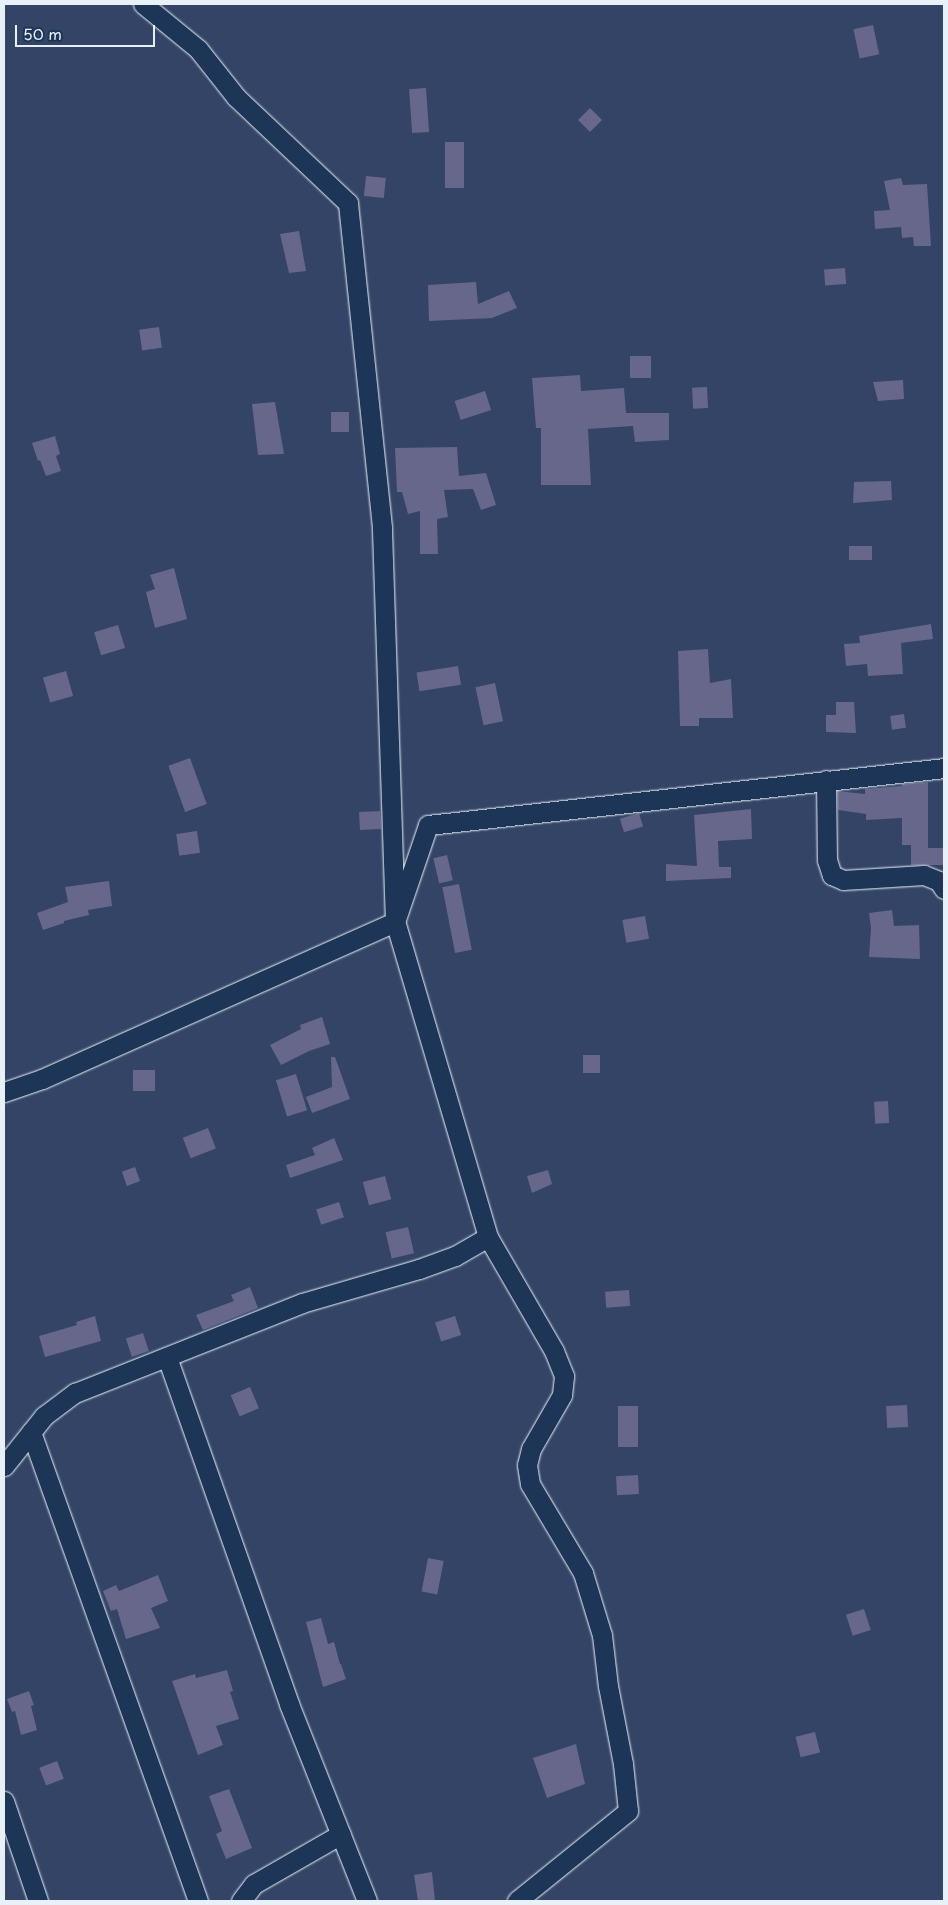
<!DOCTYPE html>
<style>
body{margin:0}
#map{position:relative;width:948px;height:1905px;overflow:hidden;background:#346;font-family:"Playpen Sans",sans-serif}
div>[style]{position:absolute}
.building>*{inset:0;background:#66678a;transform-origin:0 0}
.roads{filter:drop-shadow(0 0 1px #e8f1f8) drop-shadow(0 0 1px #e8f1f8)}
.minor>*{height:19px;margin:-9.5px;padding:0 9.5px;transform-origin:9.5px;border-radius:9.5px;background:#1d3557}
span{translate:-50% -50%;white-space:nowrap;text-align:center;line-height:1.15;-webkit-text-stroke:4px #1d3557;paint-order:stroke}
.frame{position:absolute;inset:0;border:5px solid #e8f1f8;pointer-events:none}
.scale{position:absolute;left:15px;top:25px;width:140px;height:22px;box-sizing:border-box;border:2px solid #e8f1f8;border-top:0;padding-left:6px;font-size:15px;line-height:18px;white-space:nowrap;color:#e8f1f8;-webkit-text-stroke:4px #1d3557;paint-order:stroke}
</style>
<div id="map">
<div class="building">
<i style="left:873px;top:25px;width:30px;height:20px;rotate:78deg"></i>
<i style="left:426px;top:88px;width:44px;height:17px;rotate:86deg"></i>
<i style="left:590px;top:108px;width:17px;height:17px;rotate:45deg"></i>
<i style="left:445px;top:142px;width:19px;height:46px"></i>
<i style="left:366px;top:176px;width:20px;height:20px;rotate:6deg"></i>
<i style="clip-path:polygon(901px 178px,903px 185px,927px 184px,931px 246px,914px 246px,913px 237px,902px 238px,901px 227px,875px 229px,874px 211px,890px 210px,884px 181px)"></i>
<i style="clip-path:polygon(299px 231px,306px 271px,289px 273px,280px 234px)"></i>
<i style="left:845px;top:268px;width:16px;height:21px;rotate:86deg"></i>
<i style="clip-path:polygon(476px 282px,478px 304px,509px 291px,517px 308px,492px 318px,429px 321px,428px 285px)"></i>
<i style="left:159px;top:327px;width:21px;height:20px;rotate:82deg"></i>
<i style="left:630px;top:356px;width:21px;height:22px"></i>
<i style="clip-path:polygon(580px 375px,581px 391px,624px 388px,626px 413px,669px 413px,669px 440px,635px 442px,633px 426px,588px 429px,591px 485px,541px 485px,541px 428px,536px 428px,532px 378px)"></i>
<i style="clip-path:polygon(903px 380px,904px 399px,878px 401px,873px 382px)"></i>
<i style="left:707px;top:387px;width:21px;height:15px;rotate:87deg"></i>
<i style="left:485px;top:391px;width:20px;height:32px;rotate:72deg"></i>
<i style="clip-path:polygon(275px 402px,284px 454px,258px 455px,252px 404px)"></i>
<i style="left:331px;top:412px;width:18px;height:20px"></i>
<i style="clip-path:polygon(55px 436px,60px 454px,56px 456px,61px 471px,46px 476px,40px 460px,38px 461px,32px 443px)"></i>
<i style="clip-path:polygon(457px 447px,459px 476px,486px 473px,496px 505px,481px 510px,473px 489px,444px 490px,448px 517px,437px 519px,438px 554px,420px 554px,420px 511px,408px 514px,402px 492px,397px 492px,395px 448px)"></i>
<i style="clip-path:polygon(891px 481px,892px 500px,853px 503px,854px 482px)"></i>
<i style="left:849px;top:546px;width:23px;height:14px"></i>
<i style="clip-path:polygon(174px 568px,187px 619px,155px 628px,146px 592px,155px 589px,150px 575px)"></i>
<i style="clip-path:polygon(931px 624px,933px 639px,901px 643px,903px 674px,868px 676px,867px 664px,846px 666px,844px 644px,860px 643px,859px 636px)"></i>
<i style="left:118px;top:625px;width:24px;height:25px;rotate:73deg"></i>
<i style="clip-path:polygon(708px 649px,710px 683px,731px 679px,733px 718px,699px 718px,699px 726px,680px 726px,678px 651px)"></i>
<i style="left:458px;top:666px;width:19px;height:42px;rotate:81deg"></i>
<i style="left:66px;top:671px;width:26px;height:24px;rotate:74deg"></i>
<i style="left:495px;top:683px;width:39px;height:20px;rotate:78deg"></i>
<i style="clip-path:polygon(836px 702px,854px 702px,856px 733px,826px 732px,826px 715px,836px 715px)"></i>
<i style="left:904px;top:714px;width:14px;height:14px;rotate:82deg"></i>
<i style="left:190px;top:758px;width:49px;height:23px;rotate:70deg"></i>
<i style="clip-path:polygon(928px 782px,928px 848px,944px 848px,944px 865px,911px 865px,911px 845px,902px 845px,902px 818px,866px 820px,866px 814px,838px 810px,837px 791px,865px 794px,865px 789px,902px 786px,902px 784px)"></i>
<i style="clip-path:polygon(751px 809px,752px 839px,718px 841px,719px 867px,731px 867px,731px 878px,666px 881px,666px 864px,697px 866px,694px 815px)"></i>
<i style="left:380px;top:811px;width:18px;height:21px;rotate:87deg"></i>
<i style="left:639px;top:813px;width:14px;height:20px;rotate:73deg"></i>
<i style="left:197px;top:831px;width:22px;height:21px;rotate:82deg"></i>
<i style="left:447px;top:855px;width:26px;height:14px;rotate:77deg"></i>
<i style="clip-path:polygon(109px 881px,112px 906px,88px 910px,89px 915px,64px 921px,64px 923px,43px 930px,37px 913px,68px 902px,65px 887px)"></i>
<i style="left:459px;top:884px;width:67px;height:17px;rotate:79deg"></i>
<i style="clip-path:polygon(892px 910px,894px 926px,919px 925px,920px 959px,869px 957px,871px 928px,869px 913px)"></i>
<i style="left:645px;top:916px;width:23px;height:23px;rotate:80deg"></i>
<i style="clip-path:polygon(322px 1017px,330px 1044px,309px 1051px,281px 1065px,270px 1045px,301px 1029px,300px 1025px)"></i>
<i style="left:583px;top:1055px;width:17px;height:18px"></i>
<i style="clip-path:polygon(331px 1057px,335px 1057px,350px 1099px,312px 1113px,306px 1097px,332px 1087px)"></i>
<i style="left:133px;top:1070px;width:22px;height:21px"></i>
<i style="left:296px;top:1074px;width:38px;height:21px;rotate:73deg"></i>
<i style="left:888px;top:1101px;width:22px;height:14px;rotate:87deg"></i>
<i style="left:208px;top:1128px;width:22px;height:27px;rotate:69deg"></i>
<i style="clip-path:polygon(334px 1138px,343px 1160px,290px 1178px,286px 1165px,315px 1155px,312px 1148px)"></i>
<i style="left:135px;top:1167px;width:15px;height:14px;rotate:70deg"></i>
<i style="clip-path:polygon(548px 1170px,552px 1184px,532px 1193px,527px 1176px)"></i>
<i style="left:385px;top:1176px;width:24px;height:23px;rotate:75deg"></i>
<i style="left:339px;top:1202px;width:16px;height:24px;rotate:72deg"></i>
<i style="left:408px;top:1227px;width:27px;height:23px;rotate:77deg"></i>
<i style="clip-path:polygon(250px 1287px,258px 1308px,203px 1330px,196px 1315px,234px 1301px,231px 1295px)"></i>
<i style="left:629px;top:1290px;width:16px;height:24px;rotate:86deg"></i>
<i style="clip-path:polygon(95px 1316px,101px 1341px,45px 1357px,39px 1336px,77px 1325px,76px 1322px)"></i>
<i style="left:455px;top:1316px;width:20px;height:21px;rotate:72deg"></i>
<i style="left:143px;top:1333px;width:19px;height:18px;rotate:72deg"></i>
<i style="left:250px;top:1387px;width:23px;height:21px;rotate:67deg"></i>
<i style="left:907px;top:1405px;width:22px;height:21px;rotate:87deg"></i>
<i style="left:618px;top:1406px;width:20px;height:41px"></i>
<i style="left:638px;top:1475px;width:19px;height:22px;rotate:87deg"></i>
<i style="left:428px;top:1558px;width:16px;height:34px;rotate:11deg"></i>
<i style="clip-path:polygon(158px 1575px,168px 1601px,151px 1608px,160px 1628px,126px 1639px,117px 1609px,111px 1611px,103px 1591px,116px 1585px,119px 1591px)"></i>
<i style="left:864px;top:1609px;width:22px;height:19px;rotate:72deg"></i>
<i style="clip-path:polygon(321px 1618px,328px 1644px,334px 1642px,340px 1664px,341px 1664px,346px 1679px,323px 1687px,306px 1622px)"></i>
<i style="clip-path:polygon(227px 1670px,233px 1691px,230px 1692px,239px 1719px,216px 1726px,223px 1745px,198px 1755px,172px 1681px,195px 1674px,196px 1678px)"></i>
<i style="clip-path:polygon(29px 1691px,34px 1705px,31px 1706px,37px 1730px,21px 1735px,15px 1711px,12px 1712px,7px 1699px)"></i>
<i style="left:815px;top:1732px;width:21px;height:20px;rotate:76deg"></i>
<i style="clip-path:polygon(576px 1744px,585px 1784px,547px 1798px,533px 1758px)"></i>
<i style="left:57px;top:1761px;width:19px;height:19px;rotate:69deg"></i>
<i style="clip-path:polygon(229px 1789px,252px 1848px,226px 1859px,216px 1834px,222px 1831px,209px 1796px)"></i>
<i style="clip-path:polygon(432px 1872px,435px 1901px,418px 1901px,414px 1875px)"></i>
</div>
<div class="roads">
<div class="minor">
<i style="left:826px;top:780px;width:80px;rotate:89.3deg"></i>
<i style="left:827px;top:860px;width:16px;rotate:72deg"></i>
<i style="left:832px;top:875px;width:12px;rotate:24deg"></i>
<i style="left:843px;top:880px;width:81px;rotate:-3.5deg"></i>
<i style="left:924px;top:875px;width:16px;rotate:22deg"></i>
<i style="left:939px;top:881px;width:9px;rotate:58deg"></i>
<i style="left:4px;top:1092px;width:40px;rotate:-18.9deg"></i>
<i style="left:42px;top:1079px;width:386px;rotate:-24deg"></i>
<i style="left:395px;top:922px;width:102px;rotate:-71.2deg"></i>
<i style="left:428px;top:825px;width:519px;rotate:-6.3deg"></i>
<i style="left:488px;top:1237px;width:132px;rotate:59.9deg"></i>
<i style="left:554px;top:1351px;width:27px;rotate:68deg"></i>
<i style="left:564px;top:1376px;width:19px;rotate:96deg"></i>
<i style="left:562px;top:1395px;width:62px;rotate:119.9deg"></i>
<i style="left:531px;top:1449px;width:16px;rotate:104deg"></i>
<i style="left:527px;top:1465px;width:19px;rotate:81deg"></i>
<i style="left:530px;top:1484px;width:104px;rotate:59.2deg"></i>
<i style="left:583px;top:1573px;width:65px;rotate:73deg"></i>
<i style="left:602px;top:1635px;width:51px;rotate:83.3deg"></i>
<i style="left:608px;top:1686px;width:79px;rotate:79.1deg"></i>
<i style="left:623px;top:1764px;width:47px;rotate:83.9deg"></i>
<i style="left:628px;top:1811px;width:143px;rotate:141deg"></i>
<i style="left:167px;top:1357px;width:368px;rotate:70.6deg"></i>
<i style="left:289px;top:1704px;width:212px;rotate:68.4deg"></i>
<i style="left:31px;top:1432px;width:498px;rotate:70.4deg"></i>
<i style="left:4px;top:1466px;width:64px;rotate:-51.3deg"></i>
<i style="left:44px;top:1416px;width:39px;rotate:-37deg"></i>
<i style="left:75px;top:1393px;width:244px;rotate:-21.6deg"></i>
<i style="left:302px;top:1303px;width:122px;rotate:-16.2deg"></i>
<i style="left:419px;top:1269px;width:38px;rotate:-20deg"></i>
<i style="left:455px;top:1256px;width:38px;rotate:-30deg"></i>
<i style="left:488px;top:1237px;width:328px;rotate:-106.4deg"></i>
<i style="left:395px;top:922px;width:395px;rotate:-91.9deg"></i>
<i style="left:382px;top:527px;width:326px;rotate:-96deg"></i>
<i style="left:348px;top:203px;width:154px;rotate:-136.6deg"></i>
<i style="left:236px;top:97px;width:61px;rotate:-128.4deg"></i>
<i style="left:198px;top:49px;width:71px;rotate:-140.7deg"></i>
<i style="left:4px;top:1801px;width:106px;rotate:71.2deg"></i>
<i style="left:241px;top:1901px;width:21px;rotate:-53deg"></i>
<i style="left:254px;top:1884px;width:100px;rotate:-29.9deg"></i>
</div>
</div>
<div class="frame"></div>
<div class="scale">50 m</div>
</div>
